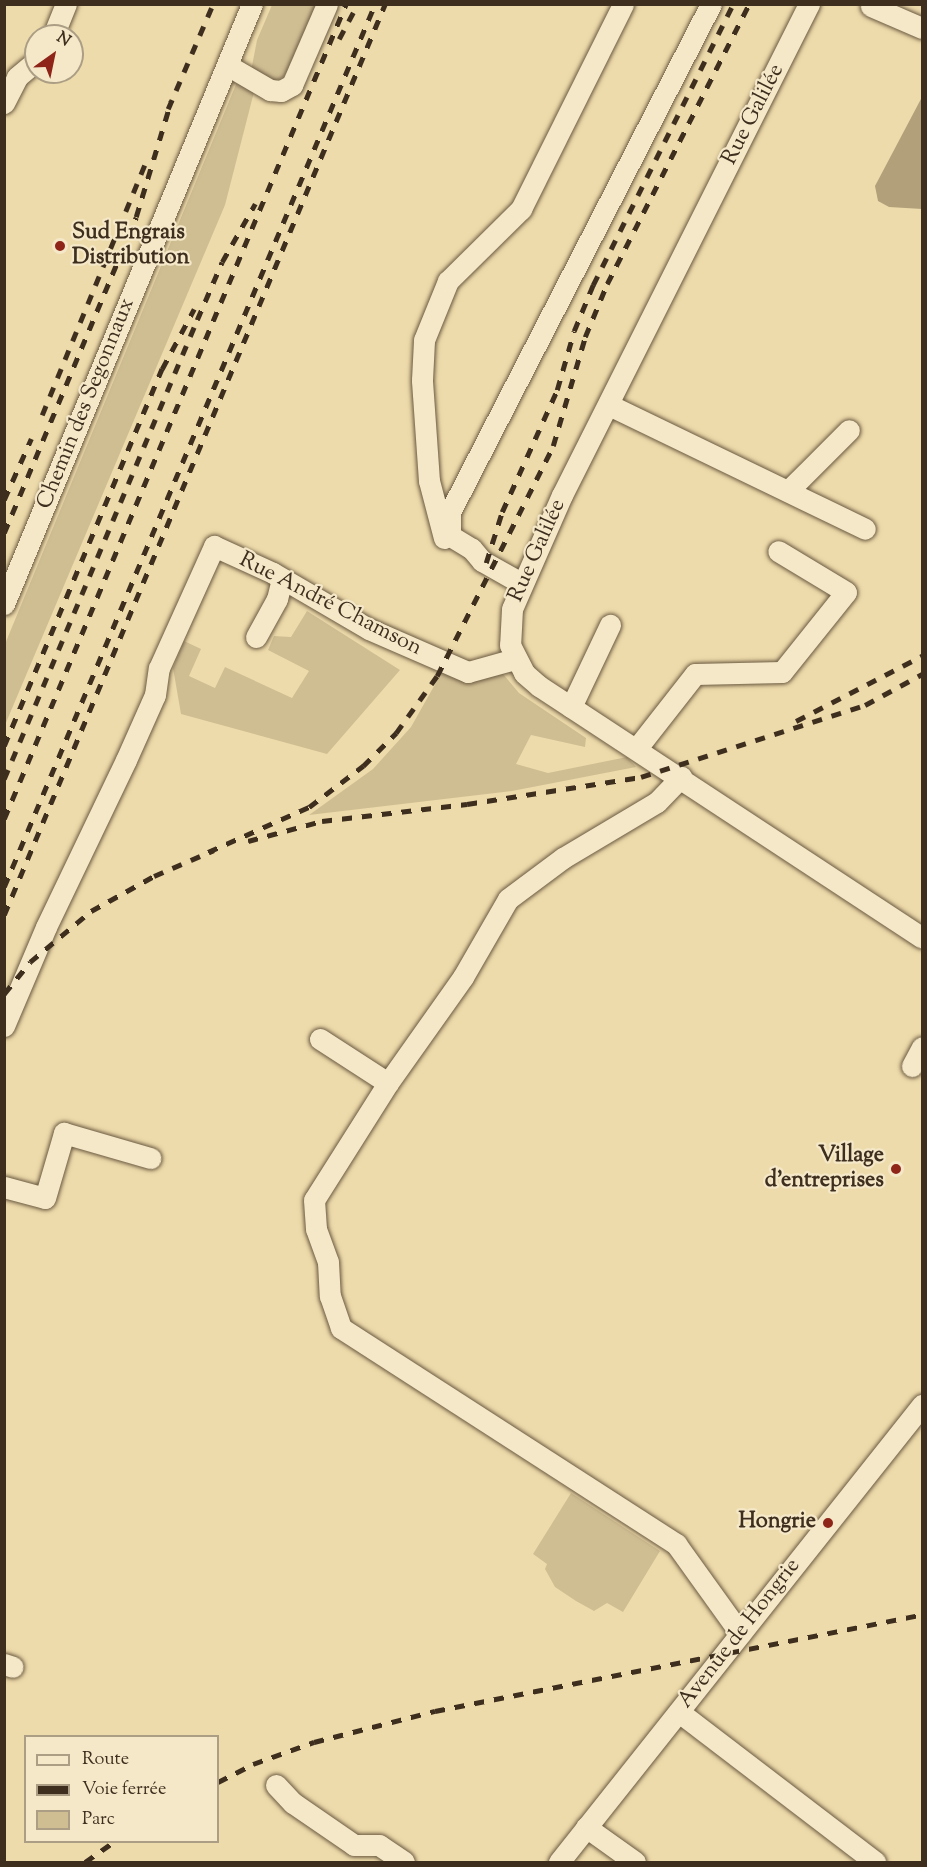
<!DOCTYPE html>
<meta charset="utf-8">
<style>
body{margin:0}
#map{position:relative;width:927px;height:1867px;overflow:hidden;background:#eedbab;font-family:"Sorts Mill Goudy",serif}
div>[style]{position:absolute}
.green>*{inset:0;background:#d0be93}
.water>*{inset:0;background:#b2a07b}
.roads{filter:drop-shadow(0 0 2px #6a5941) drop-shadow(0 0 2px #6a5941)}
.minor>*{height:21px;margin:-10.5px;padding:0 10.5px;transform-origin:10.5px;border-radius:10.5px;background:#f4e8c8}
.rail>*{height:4.5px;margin-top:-2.25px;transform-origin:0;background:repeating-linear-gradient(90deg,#3e2e1e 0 10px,transparent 0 20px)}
.dots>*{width:16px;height:16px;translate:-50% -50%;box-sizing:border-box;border:3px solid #f4e8c8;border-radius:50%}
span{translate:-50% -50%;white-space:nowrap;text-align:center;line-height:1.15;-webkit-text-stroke:4.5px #f4e8c8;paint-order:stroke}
.street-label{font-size:22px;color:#3e2e1e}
.poi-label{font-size:22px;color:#3e2e1e;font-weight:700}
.left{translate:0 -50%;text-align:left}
.right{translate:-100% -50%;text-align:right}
.frame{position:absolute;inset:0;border:6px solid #3e2e1e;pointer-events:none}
.legend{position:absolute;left:24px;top:1735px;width:195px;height:108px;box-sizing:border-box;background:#f4e8c8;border:2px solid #ab9e84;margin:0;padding:8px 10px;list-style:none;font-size:18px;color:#3e2e1e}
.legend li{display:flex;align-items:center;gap:12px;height:30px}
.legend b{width:30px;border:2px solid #ab9e84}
.north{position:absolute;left:24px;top:24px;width:60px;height:60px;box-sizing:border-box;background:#f4e8c8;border:2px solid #ab9e84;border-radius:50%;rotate:33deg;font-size:16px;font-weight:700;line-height:24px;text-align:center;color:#3e2e1e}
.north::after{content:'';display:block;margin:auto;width:21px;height:27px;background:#8f2418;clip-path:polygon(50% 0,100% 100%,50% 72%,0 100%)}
</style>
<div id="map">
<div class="green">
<i style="clip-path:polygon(272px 5px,316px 5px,291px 67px,283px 77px,274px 81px,251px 71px,257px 40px)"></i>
<i style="clip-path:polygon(237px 82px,254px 92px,225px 205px,5px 725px,5px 644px)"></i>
<i style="clip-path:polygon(307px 611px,400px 670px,327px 754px,181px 714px,173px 668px,184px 641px,201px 649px,189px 676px,215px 688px,225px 667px,292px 698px,309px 671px,268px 650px,274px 636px,291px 637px)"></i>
<i style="clip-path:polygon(442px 672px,466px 682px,503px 674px,519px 693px,586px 738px,585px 747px,531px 735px,516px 764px,548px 773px,627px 757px,636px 767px,512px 791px,309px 815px,373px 769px,411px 727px)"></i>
<i style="clip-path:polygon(571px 1493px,660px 1551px,623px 1612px,607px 1603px,594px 1611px,576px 1601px,555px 1587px,545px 1569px,547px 1564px,533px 1554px)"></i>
</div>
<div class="water">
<i style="clip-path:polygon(922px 97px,922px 209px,889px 207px,878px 201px,875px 186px)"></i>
</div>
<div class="roads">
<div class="minor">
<i style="left:809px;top:4px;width:550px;rotate:116.7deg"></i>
<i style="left:562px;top:495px;width:124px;rotate:113.7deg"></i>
<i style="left:512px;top:609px;width:36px;rotate:93deg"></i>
<i style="left:510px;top:645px;width:31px;rotate:63deg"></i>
<i style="left:524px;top:673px;width:20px;rotate:41deg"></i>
<i style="left:539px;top:686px;width:458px;rotate:33.3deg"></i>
<i style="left:871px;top:6px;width:56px;rotate:23.3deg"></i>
<i style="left:53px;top:36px;width:35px;rotate:-68deg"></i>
<i style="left:227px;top:65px;width:50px;rotate:30.2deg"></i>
<i style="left:270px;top:90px;width:11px;rotate:5deg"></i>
<i style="left:281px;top:91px;width:13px;rotate:-29deg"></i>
<i style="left:292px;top:85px;width:88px;rotate:-66.6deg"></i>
<i style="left:4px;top:103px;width:29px;rotate:-63deg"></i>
<i style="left:17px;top:77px;width:25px;rotate:-40deg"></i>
<i style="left:609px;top:405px;width:284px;rotate:25.8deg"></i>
<i style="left:788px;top:491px;width:86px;rotate:-45deg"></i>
<i style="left:444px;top:538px;width:59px;rotate:-104.7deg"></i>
<i style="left:429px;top:481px;width:101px;rotate:-94deg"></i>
<i style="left:422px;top:380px;width:40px;rotate:-87.1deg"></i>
<i style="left:424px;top:340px;width:64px;rotate:-67.9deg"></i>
<i style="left:448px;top:281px;width:103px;rotate:-44.6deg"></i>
<i style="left:521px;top:209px;width:229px;rotate:-63.5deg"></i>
<i style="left:521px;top:583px;width:45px;rotate:-150.6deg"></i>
<i style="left:482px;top:561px;width:16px;rotate:-130deg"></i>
<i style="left:472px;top:549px;width:26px;rotate:-149deg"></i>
<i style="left:450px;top:536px;width:24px;rotate:-90deg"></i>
<i style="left:450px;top:512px;width:571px;rotate:-62.81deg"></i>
<i style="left:4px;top:604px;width:649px;rotate:-67.54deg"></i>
<i style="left:256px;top:637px;width:43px;rotate:-61.1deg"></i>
<i style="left:277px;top:599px;width:21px;rotate:-76deg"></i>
<i style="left:571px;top:707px;width:91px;rotate:-64.6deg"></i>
<i style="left:637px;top:748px;width:94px;rotate:-51.9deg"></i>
<i style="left:695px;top:674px;width:87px;rotate:-1.3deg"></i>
<i style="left:782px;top:672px;width:102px;rotate:-51.3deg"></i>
<i style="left:846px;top:592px;width:79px;rotate:-148.9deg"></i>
<i style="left:4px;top:1026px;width:108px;rotate:-67deg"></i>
<i style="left:46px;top:927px;width:185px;rotate:-64.4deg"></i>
<i style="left:126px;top:760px;width:71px;rotate:-66deg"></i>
<i style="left:155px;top:695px;width:27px;rotate:-82deg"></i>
<i style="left:159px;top:668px;width:134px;rotate:-65.7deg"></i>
<i style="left:214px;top:546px;width:65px;rotate:24.6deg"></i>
<i style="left:273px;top:573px;width:111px;rotate:30.3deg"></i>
<i style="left:369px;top:629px;width:108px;rotate:23.5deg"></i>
<i style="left:468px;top:672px;width:49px;rotate:-15.5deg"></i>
<i style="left:320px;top:1039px;width:81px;rotate:32.9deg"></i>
<i style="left:388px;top:1083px;width:130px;rotate:-54.7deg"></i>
<i style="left:463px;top:977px;width:90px;rotate:-60deg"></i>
<i style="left:508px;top:899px;width:69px;rotate:-36.7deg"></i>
<i style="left:563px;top:858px;width:109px;rotate:-30.8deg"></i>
<i style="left:657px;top:802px;width:35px;rotate:-46deg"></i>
<i style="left:912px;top:1066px;width:21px;rotate:-62deg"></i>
<i style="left:388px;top:1083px;width:138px;rotate:122.3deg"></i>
<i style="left:314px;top:1200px;width:29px;rotate:86deg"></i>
<i style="left:316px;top:1229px;width:35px;rotate:70deg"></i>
<i style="left:328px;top:1262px;width:34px;rotate:87deg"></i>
<i style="left:330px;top:1296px;width:34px;rotate:71deg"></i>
<i style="left:341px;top:1328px;width:399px;rotate:32.8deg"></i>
<i style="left:676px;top:1544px;width:110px;rotate:54.3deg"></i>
<i style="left:4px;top:1187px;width:42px;rotate:15deg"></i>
<i style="left:45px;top:1198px;width:68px;rotate:-73.7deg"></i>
<i style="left:64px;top:1133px;width:90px;rotate:16.2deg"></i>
<i style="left:4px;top:1664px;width:9px;rotate:18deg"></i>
<i style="left:679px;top:1712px;width:247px;rotate:37.4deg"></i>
<i style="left:276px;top:1785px;width:25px;rotate:47deg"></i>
<i style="left:293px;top:1803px;width:74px;rotate:34.5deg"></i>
<i style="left:354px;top:1845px;width:25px"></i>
<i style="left:379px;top:1845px;width:30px;rotate:34deg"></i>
<i style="left:586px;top:1827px;width:60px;rotate:35.5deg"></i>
<i style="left:559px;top:1862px;width:584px;rotate:-51.54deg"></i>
</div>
</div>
<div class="rail">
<i style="left:339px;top:39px;width:40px;rotate:-62deg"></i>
<i style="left:168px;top:109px;width:114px;rotate:-66.8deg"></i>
<i style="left:42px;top:415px;width:274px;rotate:-67.7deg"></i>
<i style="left:4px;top:500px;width:67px;rotate:-66.1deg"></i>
<i style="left:4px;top:533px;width:342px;rotate:-67.3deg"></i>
<i style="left:136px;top:217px;width:121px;rotate:-73.2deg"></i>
<i style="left:486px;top:563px;width:53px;rotate:-72.6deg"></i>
<i style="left:502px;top:512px;width:134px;rotate:-65.7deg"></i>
<i style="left:557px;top:390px;width:61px;rotate:-73.9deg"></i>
<i style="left:574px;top:331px;width:50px;rotate:-67.6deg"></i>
<i style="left:593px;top:285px;width:314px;rotate:-63.5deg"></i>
<i style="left:796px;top:721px;width:142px;rotate:-27.3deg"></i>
<i style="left:4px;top:746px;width:409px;rotate:-67.3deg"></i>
<i style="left:162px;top:369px;width:68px;rotate:-61.9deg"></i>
<i style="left:4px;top:779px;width:498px;rotate:-67.2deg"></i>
<i style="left:197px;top:320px;width:63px;rotate:-66.7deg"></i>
<i style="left:222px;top:262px;width:67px;rotate:-60.4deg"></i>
<i style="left:4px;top:819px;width:884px;rotate:-67.24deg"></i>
<i style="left:248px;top:841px;width:77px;rotate:-15.1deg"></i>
<i style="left:322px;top:821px;width:146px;rotate:-6.7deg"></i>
<i style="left:467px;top:804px;width:176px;rotate:-8.8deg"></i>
<i style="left:641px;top:777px;width:235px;rotate:-17.8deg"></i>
<i style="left:865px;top:705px;width:65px;rotate:-28.5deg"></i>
<i style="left:208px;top:852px;width:111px;rotate:-24deg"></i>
<i style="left:309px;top:807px;width:68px;rotate:-37.2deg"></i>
<i style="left:363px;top:766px;width:47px;rotate:-45deg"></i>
<i style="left:396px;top:733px;width:70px;rotate:-54.3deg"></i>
<i style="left:437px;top:676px;width:258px;rotate:-63.2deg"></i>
<i style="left:553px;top:446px;width:114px;rotate:-73.6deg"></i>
<i style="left:585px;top:337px;width:57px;rotate:-67.5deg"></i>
<i style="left:607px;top:284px;width:314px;rotate:-63.1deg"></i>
<i style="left:4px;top:887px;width:958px;rotate:-67.21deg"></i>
<i style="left:4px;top:915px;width:987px;rotate:-67.3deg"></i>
<i style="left:4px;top:994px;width:41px;rotate:-50.9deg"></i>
<i style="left:30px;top:962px;width:80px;rotate:-39.9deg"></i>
<i style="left:91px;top:911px;width:72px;rotate:-29.1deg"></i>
<i style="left:154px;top:876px;width:65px;rotate:-23.4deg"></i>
<i style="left:218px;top:1782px;width:39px;rotate:-27deg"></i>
<i style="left:253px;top:1764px;width:65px;rotate:-19.8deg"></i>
<i style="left:314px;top:1742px;width:125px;rotate:-14.4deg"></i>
<i style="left:435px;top:1711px;width:496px;rotate:-11.2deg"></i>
<i style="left:85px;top:1862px;width:35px;rotate:-35deg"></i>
</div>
<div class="dots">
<i style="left:60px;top:246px;background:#8f2418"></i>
<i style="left:896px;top:1169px;background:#8f2418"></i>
<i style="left:828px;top:1523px;background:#8f2418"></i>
</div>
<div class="street-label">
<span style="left:754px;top:115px;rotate:-63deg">Rue Galilée</span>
<span style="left:87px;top:404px;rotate:-68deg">Chemin des Segonnaux</span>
<span style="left:538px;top:551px;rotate:-66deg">Rue Galilée</span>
<span style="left:330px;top:605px;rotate:27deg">Rue André Chamson</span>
<span style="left:740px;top:1634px;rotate:-52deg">Avenue de Hongrie</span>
</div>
<div class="poi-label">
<span class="left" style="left:72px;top:246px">Sud Engrais<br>Distribution</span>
<span class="right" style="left:884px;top:1169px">Village<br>d'entreprises</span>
<span class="right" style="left:816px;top:1523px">Hongrie</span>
</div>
<div class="frame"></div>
<ul class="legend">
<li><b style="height:8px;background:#f4e8c8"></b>Route</li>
<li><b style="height:8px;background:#3e2e1e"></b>Voie ferrée</li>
<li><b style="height:16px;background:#d0be93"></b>Parc</li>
</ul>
<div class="north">N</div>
</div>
